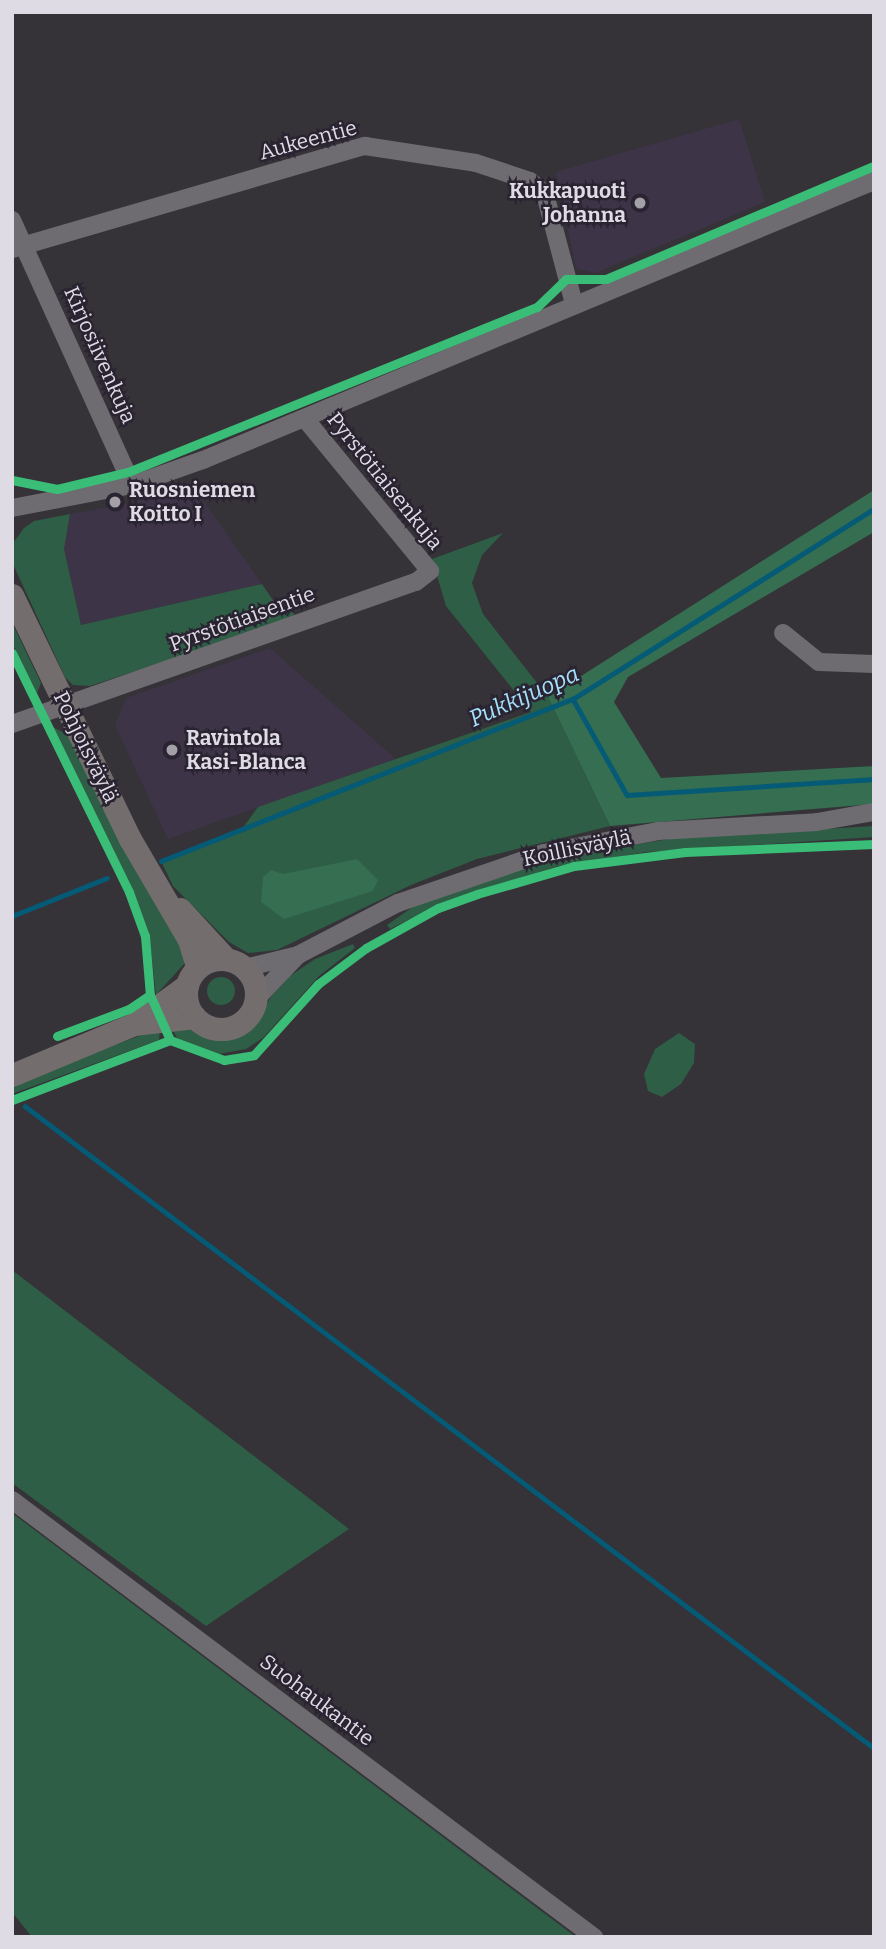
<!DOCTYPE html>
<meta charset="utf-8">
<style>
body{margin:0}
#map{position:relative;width:886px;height:1949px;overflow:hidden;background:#353238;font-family:Bitter,serif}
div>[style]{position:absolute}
.built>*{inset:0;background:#3d3547}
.green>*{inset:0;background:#2e5e45}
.round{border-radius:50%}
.forest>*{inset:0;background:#356e50}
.stream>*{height:4.5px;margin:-2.25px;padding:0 2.25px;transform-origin:2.25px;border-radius:2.25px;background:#055a75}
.minor>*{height:18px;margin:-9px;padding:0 9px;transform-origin:9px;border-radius:9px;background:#6e6b71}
.major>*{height:23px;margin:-11.5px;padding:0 11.5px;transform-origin:11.5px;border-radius:11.5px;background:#736d6d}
.major>.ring{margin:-11.5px;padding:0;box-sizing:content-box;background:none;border:23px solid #736d6d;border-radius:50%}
.cycleway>*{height:9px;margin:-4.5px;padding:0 4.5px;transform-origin:4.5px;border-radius:4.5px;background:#3abd76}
.dots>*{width:19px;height:19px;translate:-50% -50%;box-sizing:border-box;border:4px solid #2a2432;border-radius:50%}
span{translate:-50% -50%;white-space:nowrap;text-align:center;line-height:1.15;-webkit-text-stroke:5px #2a2432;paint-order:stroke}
.street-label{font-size:21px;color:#dfdbe4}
.poi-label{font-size:21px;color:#dfdbe4;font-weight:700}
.right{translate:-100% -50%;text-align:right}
.left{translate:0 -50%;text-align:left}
.water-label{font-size:23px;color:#a4e0fb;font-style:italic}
.frame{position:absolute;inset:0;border:14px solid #dfdbe4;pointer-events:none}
</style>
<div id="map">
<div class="built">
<i style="clip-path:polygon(739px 119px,765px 202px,595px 273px,576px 268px,556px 172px)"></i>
<i style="clip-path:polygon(191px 483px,262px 584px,81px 625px,64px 549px,70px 514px,136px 502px)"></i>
<i style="clip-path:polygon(270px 648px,396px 759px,168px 839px,115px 725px,126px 698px)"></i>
</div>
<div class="green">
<i style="clip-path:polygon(70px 514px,64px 549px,81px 625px,262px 584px,283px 615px,294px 611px,295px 618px,90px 686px,73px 685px,65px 677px,12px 562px,13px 543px,24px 528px,34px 521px)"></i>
<i style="clip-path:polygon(503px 533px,482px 555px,472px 583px,483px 614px,548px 697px,610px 826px,477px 859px,411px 885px,277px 950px,248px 953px,229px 942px,173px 886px,161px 861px,242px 829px,258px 807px,531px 712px,446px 606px,432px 559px)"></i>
<i style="clip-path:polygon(12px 623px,41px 683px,37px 693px,12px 643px)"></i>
<i style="clip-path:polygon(53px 727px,68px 735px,186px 950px,184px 964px,156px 995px,149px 933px,133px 890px)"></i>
<i style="clip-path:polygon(874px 826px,874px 837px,647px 852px,558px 866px,444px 902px,390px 929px,387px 925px,414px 906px,549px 859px,675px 838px)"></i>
<i style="clip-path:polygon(353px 944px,355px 948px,319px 976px,263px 1038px,246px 1049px,219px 1054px,177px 1038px,170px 1025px,186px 1025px,216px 1039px,232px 1038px,260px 1019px,270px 998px,290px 976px,315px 959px)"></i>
<i class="round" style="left:207px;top:977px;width:28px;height:28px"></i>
<i style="clip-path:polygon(160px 1028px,159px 1040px,12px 1094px,12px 1084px)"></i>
<i style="clip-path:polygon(679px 1033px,695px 1044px,694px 1063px,681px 1084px,662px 1097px,648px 1091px,644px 1074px,655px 1049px)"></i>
<i style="clip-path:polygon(12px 1270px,349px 1529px,206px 1626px,12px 1483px)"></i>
<i style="clip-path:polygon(12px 1513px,576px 1937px,32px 1937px,12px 1912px)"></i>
</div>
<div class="forest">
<i style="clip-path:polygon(874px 490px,874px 532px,628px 677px,614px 702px,661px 778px,874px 766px,874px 804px,610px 826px,548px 697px)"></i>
<i style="clip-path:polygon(357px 859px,378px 880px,373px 891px,284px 919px,261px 902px,263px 877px,271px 870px,283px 874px)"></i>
</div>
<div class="stream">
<i style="left:573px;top:699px;width:110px;rotate:60.6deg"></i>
<i style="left:627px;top:795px;width:248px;rotate:-3.7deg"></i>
<i style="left:161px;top:861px;width:443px;rotate:-21.5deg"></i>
<i style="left:573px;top:699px;width:356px;rotate:-32.3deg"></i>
<i style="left:12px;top:916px;width:102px;rotate:-21.8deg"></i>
<i style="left:25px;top:1106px;width:1064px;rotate:37.1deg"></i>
</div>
<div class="minor">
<i style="left:12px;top:220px;width:291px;rotate:65.6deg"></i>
<i style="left:12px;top:249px;width:368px;rotate:-16.3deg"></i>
<i style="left:365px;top:146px;width:112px;rotate:8.7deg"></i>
<i style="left:476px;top:163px;width:57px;rotate:18.4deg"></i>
<i style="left:530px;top:181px;width:20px;rotate:41deg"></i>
<i style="left:545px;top:194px;width:114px;rotate:75.2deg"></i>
<i style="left:12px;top:508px;width:122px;rotate:-10.9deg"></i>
<i style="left:132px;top:485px;width:75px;rotate:-19.4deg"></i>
<i style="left:203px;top:460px;width:727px;rotate:-22.58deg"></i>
<i style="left:783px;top:633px;width:46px;rotate:38.9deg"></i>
<i style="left:819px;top:662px;width:55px;rotate:2.1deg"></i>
<i style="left:12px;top:724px;width:428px;rotate:-19.4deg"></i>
<i style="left:416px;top:582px;width:18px;rotate:-38deg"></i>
<i style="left:430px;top:571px;width:195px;rotate:-129.4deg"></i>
<i style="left:245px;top:968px;width:55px;rotate:-13.8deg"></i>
<i style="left:298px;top:955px;width:113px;rotate:-27.5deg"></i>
<i style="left:398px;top:903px;width:154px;rotate:-18.9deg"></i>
<i style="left:544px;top:853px;width:116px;rotate:-10.9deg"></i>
<i style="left:658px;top:831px;width:159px;rotate:-3.2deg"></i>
<i style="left:817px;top:822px;width:58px;rotate:-10deg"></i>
<i style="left:256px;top:999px;width:61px;rotate:-46.3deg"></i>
<i style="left:12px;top:1500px;width:728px;rotate:36.9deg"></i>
</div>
<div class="major">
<i style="left:12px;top:595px;width:271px;rotate:64.2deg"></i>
<i style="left:130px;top:839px;width:117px;rotate:59.7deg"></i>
<i style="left:189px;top:940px;width:28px;rotate:73deg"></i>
<i style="left:180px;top:909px;width:68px;rotate:47.4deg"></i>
<i class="ring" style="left:186px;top:959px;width:47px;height:47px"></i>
<i style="left:134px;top:1024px;width:66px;rotate:-36.3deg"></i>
<i style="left:12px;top:1075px;width:132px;rotate:-22.7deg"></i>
<i style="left:134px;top:1024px;width:61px;rotate:-6.5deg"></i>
</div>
<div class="cycleway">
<i style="left:12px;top:480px;width:46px;rotate:11.3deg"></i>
<i style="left:57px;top:489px;width:73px;rotate:-13.5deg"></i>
<i style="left:128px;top:472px;width:441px;rotate:-22deg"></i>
<i style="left:537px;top:307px;width:40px;rotate:-44deg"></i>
<i style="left:566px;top:279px;width:40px"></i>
<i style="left:606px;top:279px;width:291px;rotate:-22.9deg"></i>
<i style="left:12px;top:653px;width:266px;rotate:63.9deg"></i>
<i style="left:129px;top:892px;width:47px;rotate:70deg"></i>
<i style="left:145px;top:936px;width:59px;rotate:85.2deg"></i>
<i style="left:150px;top:995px;width:49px;rotate:66deg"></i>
<i style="left:57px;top:1036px;width:77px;rotate:-20.6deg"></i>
<i style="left:129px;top:1009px;width:25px;rotate:-34deg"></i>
<i style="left:12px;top:1100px;width:169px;rotate:-20.8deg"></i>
<i style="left:170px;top:1040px;width:58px;rotate:20.3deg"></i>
<i style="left:224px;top:1060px;width:30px;rotate:-9deg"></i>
<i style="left:254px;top:1055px;width:96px;rotate:-48deg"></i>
<i style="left:318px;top:984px;width:60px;rotate:-36.9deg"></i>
<i style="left:366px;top:948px;width:82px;rotate:-29.1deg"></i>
<i style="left:438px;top:908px;width:41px;rotate:-19.7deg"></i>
<i style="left:477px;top:894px;width:101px;rotate:-16.1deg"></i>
<i style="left:574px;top:866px;width:112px;rotate:-7.2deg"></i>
<i style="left:685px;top:852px;width:189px;rotate:-2.4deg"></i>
</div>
<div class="dots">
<i style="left:640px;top:203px;background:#a4a0a8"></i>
<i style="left:115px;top:502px;background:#a4a0a8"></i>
<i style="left:172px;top:750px;background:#a4a0a8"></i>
</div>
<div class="street-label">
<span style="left:308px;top:140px;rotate:-15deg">Aukeentie</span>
<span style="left:100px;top:355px;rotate:66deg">Kirjosiivenkuja</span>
<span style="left:385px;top:481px;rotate:51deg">Pyrstötiaisenkuja</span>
<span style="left:242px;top:619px;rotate:-20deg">Pyrstötiaisentie</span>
<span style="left:86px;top:747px;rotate:64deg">Pohjoisväylä</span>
<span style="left:577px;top:848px;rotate:-12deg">Koillisväylä</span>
<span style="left:317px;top:1700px;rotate:37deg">Suohaukantie</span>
</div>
<div class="poi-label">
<span class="right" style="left:626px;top:203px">Kukkapuoti<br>Johanna</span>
<span class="left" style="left:129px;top:502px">Ruosniemen<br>Koitto I</span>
<span class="left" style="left:186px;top:750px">Ravintola<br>Kasi-Blanca</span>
</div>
<div class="water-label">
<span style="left:524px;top:696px;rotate:-24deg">Pukkijuopa</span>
</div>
<div class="frame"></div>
</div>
